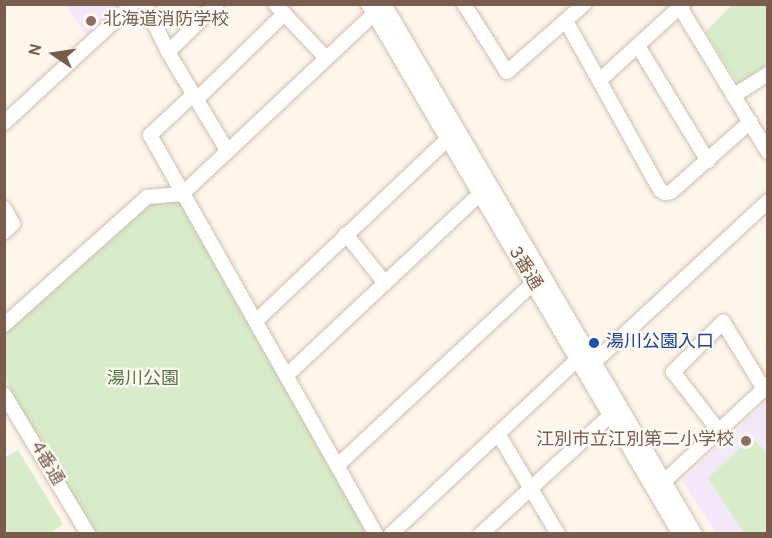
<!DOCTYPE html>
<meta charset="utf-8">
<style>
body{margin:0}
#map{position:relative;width:772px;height:538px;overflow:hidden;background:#fdf6ec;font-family:Overpass,"Noto Sans JP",sans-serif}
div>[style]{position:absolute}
.education>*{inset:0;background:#f3e8fa}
.green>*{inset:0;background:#d8ecc9}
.roads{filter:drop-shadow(0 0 2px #d1beb0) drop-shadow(0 0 2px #d1beb0)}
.minor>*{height:14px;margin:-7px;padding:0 7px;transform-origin:7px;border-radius:7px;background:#fff}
.dots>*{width:16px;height:16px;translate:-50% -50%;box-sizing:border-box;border:3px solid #fffaf3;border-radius:50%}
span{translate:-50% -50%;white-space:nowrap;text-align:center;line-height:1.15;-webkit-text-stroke:4.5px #fffaf3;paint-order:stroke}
.education-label{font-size:18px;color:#785e54}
.left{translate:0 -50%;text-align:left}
.right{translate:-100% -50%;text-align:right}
.street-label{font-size:18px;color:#7a5c4d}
.transit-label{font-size:18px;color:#164399}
.park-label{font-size:18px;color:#537a41}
.frame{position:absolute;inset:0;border:6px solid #7a5c4d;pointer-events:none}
.north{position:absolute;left:24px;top:24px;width:60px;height:60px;-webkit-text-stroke:4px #fffaf3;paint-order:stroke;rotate:283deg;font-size:16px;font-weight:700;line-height:24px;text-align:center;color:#7a5c4d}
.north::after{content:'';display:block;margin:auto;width:21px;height:27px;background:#7a5c4d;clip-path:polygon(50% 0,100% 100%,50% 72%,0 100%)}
</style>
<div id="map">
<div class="education">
<i style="clip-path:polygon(65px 5px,122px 5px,88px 38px)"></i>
<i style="clip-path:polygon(767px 400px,767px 533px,716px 533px,682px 481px)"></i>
</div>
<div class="green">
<i style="clip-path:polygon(732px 5px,767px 5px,767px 64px,739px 85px,705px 32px)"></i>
<i style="clip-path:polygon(183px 200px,369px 533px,93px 533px,37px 440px,5px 379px,5px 333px,146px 205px)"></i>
<i style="clip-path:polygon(752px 437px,767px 453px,767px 533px,744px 533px,708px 478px)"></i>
<i style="clip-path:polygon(18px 450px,63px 524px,51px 533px,5px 533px,5px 457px)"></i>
</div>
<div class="roads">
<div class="minor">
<i style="left:145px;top:4px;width:53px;rotate:64.4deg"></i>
<i style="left:168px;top:52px;width:114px;rotate:59deg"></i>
<i style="left:275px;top:4px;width:74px;rotate:46.6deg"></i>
<i style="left:368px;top:4px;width:615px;rotate:59.52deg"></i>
<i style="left:384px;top:4px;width:615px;rotate:59.6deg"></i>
<i style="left:464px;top:4px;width:80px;rotate:57.7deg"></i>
<i style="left:507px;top:72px;width:103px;rotate:-41.4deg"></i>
<i style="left:678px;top:4px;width:173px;rotate:58.7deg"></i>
<i style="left:566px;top:21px;width:193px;rotate:60.9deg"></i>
<i style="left:660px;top:190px;width:6px;rotate:31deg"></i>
<i style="left:665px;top:193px;width:6px;rotate:-9deg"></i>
<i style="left:671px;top:192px;width:106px;rotate:-41.5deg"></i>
<i style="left:638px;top:46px;width:135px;rotate:58.7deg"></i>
<i style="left:168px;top:52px;width:69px;rotate:-44.4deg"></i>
<i style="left:600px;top:80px;width:113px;rotate:-42.5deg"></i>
<i style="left:194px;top:94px;width:60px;rotate:137deg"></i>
<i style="left:150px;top:135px;width:459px;rotate:60.5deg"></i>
<i style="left:733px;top:96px;width:41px;rotate:-32.2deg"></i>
<i style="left:197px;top:99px;width:122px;rotate:-44.3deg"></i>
<i style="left:4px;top:123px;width:176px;rotate:-42.7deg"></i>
<i style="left:4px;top:208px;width:18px;rotate:61deg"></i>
<i style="left:13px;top:224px;width:12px;rotate:138deg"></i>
<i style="left:346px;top:234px;width:63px;rotate:51.5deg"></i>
<i style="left:257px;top:320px;width:270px;rotate:-43.5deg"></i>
<i style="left:4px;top:325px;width:192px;rotate:-41.8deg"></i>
<i style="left:147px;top:197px;width:35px;rotate:-5deg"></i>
<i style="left:182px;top:194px;width:269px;rotate:-43.2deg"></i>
<i style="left:590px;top:366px;width:243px;rotate:-42.8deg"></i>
<i style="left:287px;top:375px;width:263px;rotate:-43.2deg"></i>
<i style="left:4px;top:394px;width:163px;rotate:59deg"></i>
<i style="left:719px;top:431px;width:75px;rotate:-127.9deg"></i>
<i style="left:673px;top:372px;width:71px;rotate:-45deg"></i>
<i style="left:723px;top:322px;width:79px;rotate:58.5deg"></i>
<i style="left:499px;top:435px;width:115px;rotate:59.2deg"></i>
<i style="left:338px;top:465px;width:265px;rotate:-43deg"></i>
<i style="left:658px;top:487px;width:150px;rotate:-42.8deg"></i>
<i style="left:391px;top:534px;width:262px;rotate:-43.1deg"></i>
<i style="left:481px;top:534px;width:185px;rotate:-42.6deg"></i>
</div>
</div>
<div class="dots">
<i style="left:91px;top:21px;background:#8d6e63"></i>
<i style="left:594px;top:343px;background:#1a4fb4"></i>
<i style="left:746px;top:441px;background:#8d6e63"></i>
</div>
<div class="education-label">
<span class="left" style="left:103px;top:21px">北海道消防学校</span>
<span class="right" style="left:734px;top:441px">江別市立江別第二小学校</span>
</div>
<div class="street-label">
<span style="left:524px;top:269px;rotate:59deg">3番通</span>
<span style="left:46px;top:464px;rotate:59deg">4番通</span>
</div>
<div class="transit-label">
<span class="left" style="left:606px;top:343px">湯川公園入口</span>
</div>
<div class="park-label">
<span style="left:143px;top:380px">湯川公園</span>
</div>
<div class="frame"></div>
<div class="north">N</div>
</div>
